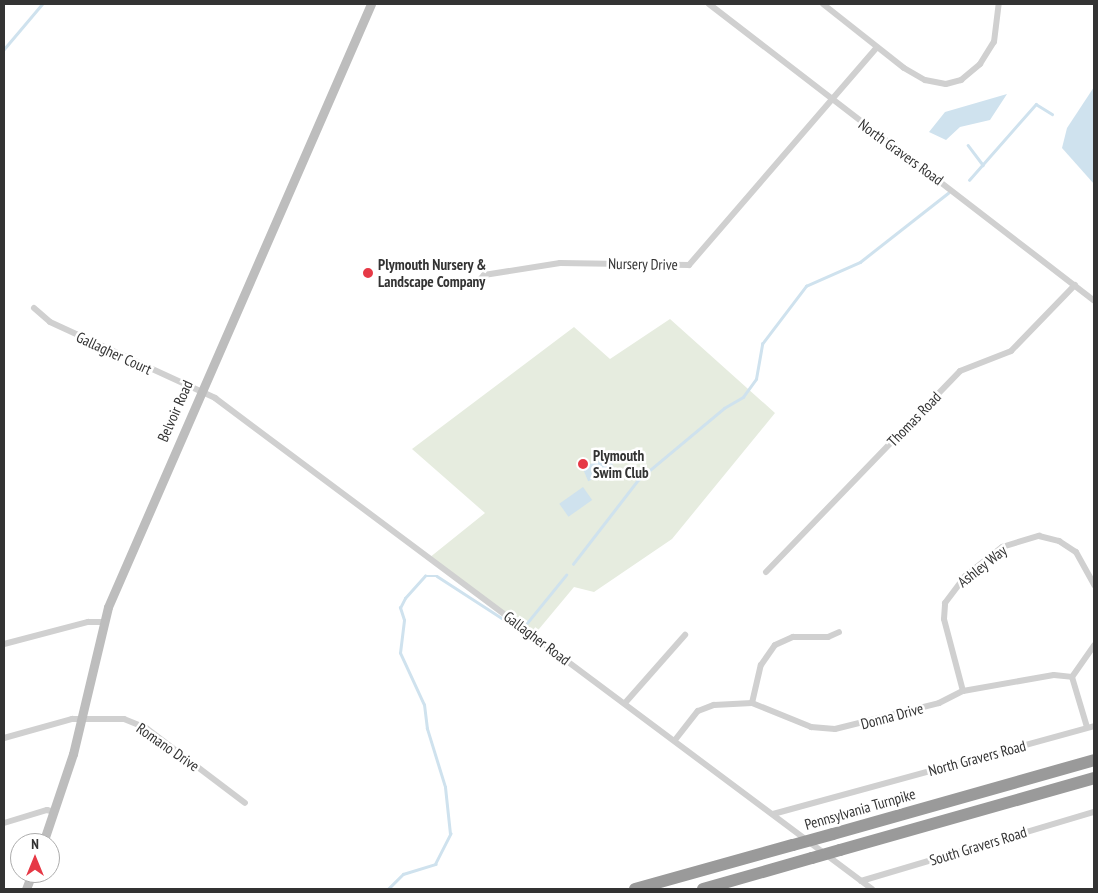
<!DOCTYPE html>
<style>
body{margin:0}
#map{position:relative;width:1098px;height:893px;overflow:hidden;background:#fff;font-family:"PT Sans Narrow",sans-serif}
div>[style]{position:absolute}
.green>*{inset:0;background:#e6ecdf}
.water>*{inset:0;background:#cfe2ee;transform-origin:0 0}
.stream>*{height:2.5px;margin:-1.25px;padding:0 1.25px;transform-origin:1.25px;border-radius:1.25px;background:#cfe2ee}
.street>*{height:6px;margin:-3px;padding:0 3px;transform-origin:3px;border-radius:3px;background:#d0d0d0}
.secondary>*{height:9px;margin:-4.5px;padding:0 4.5px;transform-origin:4.5px;border-radius:4.5px;background:#bdbdbd}
.highway>*{height:12px;margin:-6px;padding:0 6px;transform-origin:6px;border-radius:6px;background:#9a9a9a}
.highway-bridge>*{height:12px;margin:-6px;padding:0 6px;transform-origin:6px;border-radius:6px;background:#9a9a9a}
.dots>*{width:14px;height:14px;translate:-50% -50%;box-sizing:border-box;border:2px solid #fff;border-radius:50%}
span{translate:-50% -50%;white-space:nowrap;text-align:center;line-height:1.15;-webkit-text-stroke:5px #fff;paint-order:stroke}
.street-label{font-size:15px;color:#333}
.poi-label{font-size:15px;color:#333;font-weight:700}
.left{translate:0 -50%;text-align:left}
.frame{position:absolute;inset:0;border:5px solid #333;pointer-events:none}
.north{position:absolute;left:10px;top:833px;width:50px;height:50px;box-sizing:border-box;background:#fff;border:1px solid #adadad;border-radius:50%;rotate:0deg;font-size:14px;font-weight:700;line-height:20px;text-align:center;color:#333}
.north::after{content:'';display:block;margin:auto;width:18px;height:22px;background:#e63946;clip-path:polygon(50% 0,100% 100%,50% 72%,0 100%)}
</style>
<div id="map">
<div class="green">
<i style="clip-path:polygon(670px 319px,775px 413px,672px 539px,594px 592px,574px 587px,534px 635px,429px 558px,485px 513px,412px 449px,574px 327px,610px 359px)"></i>
</div>
<div class="water">
<i style="clip-path:polygon(1094px 87px,1094px 184px,1062px 148px,1067px 128px)"></i>
<i style="clip-path:polygon(1007px 94px,990px 120px,960px 127px,946px 140px,929px 132px,945px 112px)"></i>
<i style="left:609px;top:456px;width:15px;height:29px;rotate:67deg"></i>
<i style="left:583px;top:487px;width:16px;height:29px;rotate:55deg"></i>
</div>
<div class="stream">
<i style="left:4px;top:49px;width:59px;rotate:-49.8deg"></i>
<i style="left:968px;top:145px;width:25px;rotate:53deg"></i>
<i style="left:969px;top:180px;width:101px;rotate:-48.6deg"></i>
<i style="left:1036px;top:104px;width:19px;rotate:32deg"></i>
<i style="left:573px;top:564px;width:106px;rotate:-52.3deg"></i>
<i style="left:638px;top:480px;width:112px;rotate:-39.9deg"></i>
<i style="left:724px;top:408px;width:22px;rotate:-30deg"></i>
<i style="left:743px;top:397px;width:22px;rotate:-54deg"></i>
<i style="left:756px;top:379px;width:36px;rotate:-80deg"></i>
<i style="left:762px;top:344px;width:73px;rotate:-52.8deg"></i>
<i style="left:806px;top:286px;width:59px;rotate:-24deg"></i>
<i style="left:860px;top:262px;width:112px;rotate:-38.1deg"></i>
<i style="left:527px;top:623px;width:62px;rotate:-50.9deg"></i>
<i style="left:388px;top:889px;width:21px;rotate:-45deg"></i>
<i style="left:403px;top:874px;width:34px;rotate:-17deg"></i>
<i style="left:435px;top:864px;width:34px;rotate:-63deg"></i>
<i style="left:450px;top:834px;width:47px;rotate:-96.1deg"></i>
<i style="left:445px;top:787px;width:61px;rotate:-107.2deg"></i>
<i style="left:427px;top:729px;width:24px;rotate:-97deg"></i>
<i style="left:424px;top:705px;width:57px;rotate:-114.8deg"></i>
<i style="left:400px;top:653px;width:33px;rotate:-83deg"></i>
<i style="left:404px;top:620px;width:13px;rotate:-108deg"></i>
<i style="left:400px;top:608px;width:11px;rotate:-63deg"></i>
<i style="left:405px;top:598px;width:30px;rotate:-48deg"></i>
<i style="left:425px;top:576px;width:12px"></i>
<i style="left:437px;top:576px;width:99px;rotate:33deg"></i>
</div>
<div class="street">
<i style="left:709px;top:4px;width:486px;rotate:37.6deg"></i>
<i style="left:823px;top:4px;width:103px;rotate:38.3deg"></i>
<i style="left:904px;top:68px;width:24px;rotate:30deg"></i>
<i style="left:925px;top:80px;width:21px;rotate:11deg"></i>
<i style="left:946px;top:84px;width:16px;rotate:-15deg"></i>
<i style="left:961px;top:80px;width:25px;rotate:-40deg"></i>
<i style="left:980px;top:64px;width:26px;rotate:-58deg"></i>
<i style="left:994px;top:42px;width:38px;rotate:-83deg"></i>
<i style="left:475px;top:285px;width:13px;rotate:-48deg"></i>
<i style="left:484px;top:275px;width:77px;rotate:-9deg"></i>
<i style="left:560px;top:263px;width:129px;rotate:0.9deg"></i>
<i style="left:689px;top:265px;width:286px;rotate:-49.2deg"></i>
<i style="left:34px;top:308px;width:21px;rotate:41deg"></i>
<i style="left:50px;top:322px;width:182px;rotate:24.7deg"></i>
<i style="left:215px;top:398px;width:820px;rotate:36.77deg"></i>
<i style="left:766px;top:572px;width:279px;rotate:-46deg"></i>
<i style="left:960px;top:371px;width:55px;rotate:-21.4deg"></i>
<i style="left:1011px;top:351px;width:92px;rotate:-45.9deg"></i>
<i style="left:4px;top:644px;width:87px;rotate:-14.7deg"></i>
<i style="left:88px;top:622px;width:14px"></i>
<i style="left:1072px;top:677px;width:39px;rotate:-55deg"></i>
<i style="left:963px;top:691px;width:74px;rotate:-104.8deg"></i>
<i style="left:944px;top:619px;width:16px;rotate:-86deg"></i>
<i style="left:945px;top:603px;width:34px;rotate:-53deg"></i>
<i style="left:965px;top:576px;width:47px;rotate:-38.1deg"></i>
<i style="left:1002px;top:547px;width:39px;rotate:-17deg"></i>
<i style="left:1039px;top:536px;width:21px;rotate:14deg"></i>
<i style="left:1059px;top:541px;width:20px;rotate:33deg"></i>
<i style="left:1076px;top:552px;width:38px;rotate:61deg"></i>
<i style="left:625px;top:703px;width:91px;rotate:-48.6deg"></i>
<i style="left:752px;top:703px;width:39px;rotate:-77deg"></i>
<i style="left:761px;top:665px;width:24px;rotate:-55deg"></i>
<i style="left:775px;top:645px;width:20px;rotate:-24deg"></i>
<i style="left:793px;top:637px;width:35px"></i>
<i style="left:828px;top:637px;width:12px;rotate:-24deg"></i>
<i style="left:4px;top:738px;width:71px;rotate:-15.6deg"></i>
<i style="left:72px;top:719px;width:52px"></i>
<i style="left:124px;top:719px;width:24px;rotate:22deg"></i>
<i style="left:146px;top:728px;width:124px;rotate:37.1deg"></i>
<i style="left:675px;top:740px;width:37px;rotate:-52deg"></i>
<i style="left:698px;top:711px;width:17px;rotate:-21deg"></i>
<i style="left:714px;top:705px;width:38px;rotate:-3deg"></i>
<i style="left:752px;top:703px;width:64px;rotate:22.1deg"></i>
<i style="left:811px;top:727px;width:24px;rotate:5deg"></i>
<i style="left:835px;top:729px;width:107px;rotate:-14deg"></i>
<i style="left:939px;top:703px;width:27px;rotate:-27deg"></i>
<i style="left:963px;top:691px;width:92px;rotate:-10deg"></i>
<i style="left:1054px;top:675px;width:18px;rotate:6deg"></i>
<i style="left:1072px;top:677px;width:52px;rotate:73.3deg"></i>
<i style="left:773px;top:814px;width:333px;rotate:-15.3deg"></i>
<i style="left:4px;top:823px;width:45px;rotate:-16.8deg"></i>
<i style="left:47px;top:810px;width:7px;rotate:16deg"></i>
<i style="left:861px;top:881px;width:243px;rotate:-16.5deg"></i>
</div>
<div class="secondary">
<i style="left:43px;top:843px;width:94px;rotate:-71.4deg"></i>
<i style="left:73px;top:754px;width:151px;rotate:-76.6deg"></i>
<i style="left:108px;top:607px;width:658px;rotate:-66.44deg"></i>
<i style="left:26px;top:889px;width:17px;rotate:-69deg"></i>
</div>
<div class="highway">
<i style="left:833px;top:834px;width:271px;rotate:-15.8deg"></i>
<i style="left:840px;top:850px;width:264px;rotate:-15.8deg"></i>
<i style="left:635px;top:889px;width:164px;rotate:-15.6deg"></i>
<i style="left:703px;top:889px;width:113px;rotate:-15.9deg"></i>
</div>
<div class="highway-bridge">
<i style="left:793px;top:845px;width:41px;rotate:-15.4deg"></i>
<i style="left:812px;top:858px;width:29px;rotate:-16deg"></i>
</div>
<div class="dots">
<i style="left:368px;top:273px;background:#e63946"></i>
<i style="left:583px;top:464px;background:#e63946"></i>
</div>
<div class="street-label">
<span style="left:901px;top:152px;rotate:36deg">North Gravers Road</span>
<span style="left:643px;top:264px;rotate:1deg">Nursery Drive</span>
<span style="left:114px;top:353px;rotate:25deg">Gallagher Court</span>
<span style="left:175px;top:411px;rotate:-66deg">Belvoir Road</span>
<span style="left:914px;top:419px;rotate:-46deg">Thomas Road</span>
<span style="left:982px;top:566px;rotate:-38deg">Ashley Way</span>
<span style="left:537px;top:638px;rotate:37deg">Gallagher Road</span>
<span style="left:892px;top:716px;rotate:-15deg">Donna Drive</span>
<span style="left:168px;top:747px;rotate:35deg">Romano Drive</span>
<span style="left:977px;top:758px;rotate:-15deg">North Gravers Road</span>
<span style="left:860px;top:809px;rotate:-16deg">Pennsylvania Turnpike</span>
<span style="left:978px;top:846px;rotate:-17deg">South Gravers Road</span>
</div>
<div class="poi-label">
<span class="left" style="left:378px;top:273px">Plymouth Nursery &amp;<br>Landscape Company</span>
<span class="left" style="left:593px;top:464px">Plymouth<br>Swim Club</span>
</div>
<div class="frame"></div>
<div class="north">N</div>
</div>
